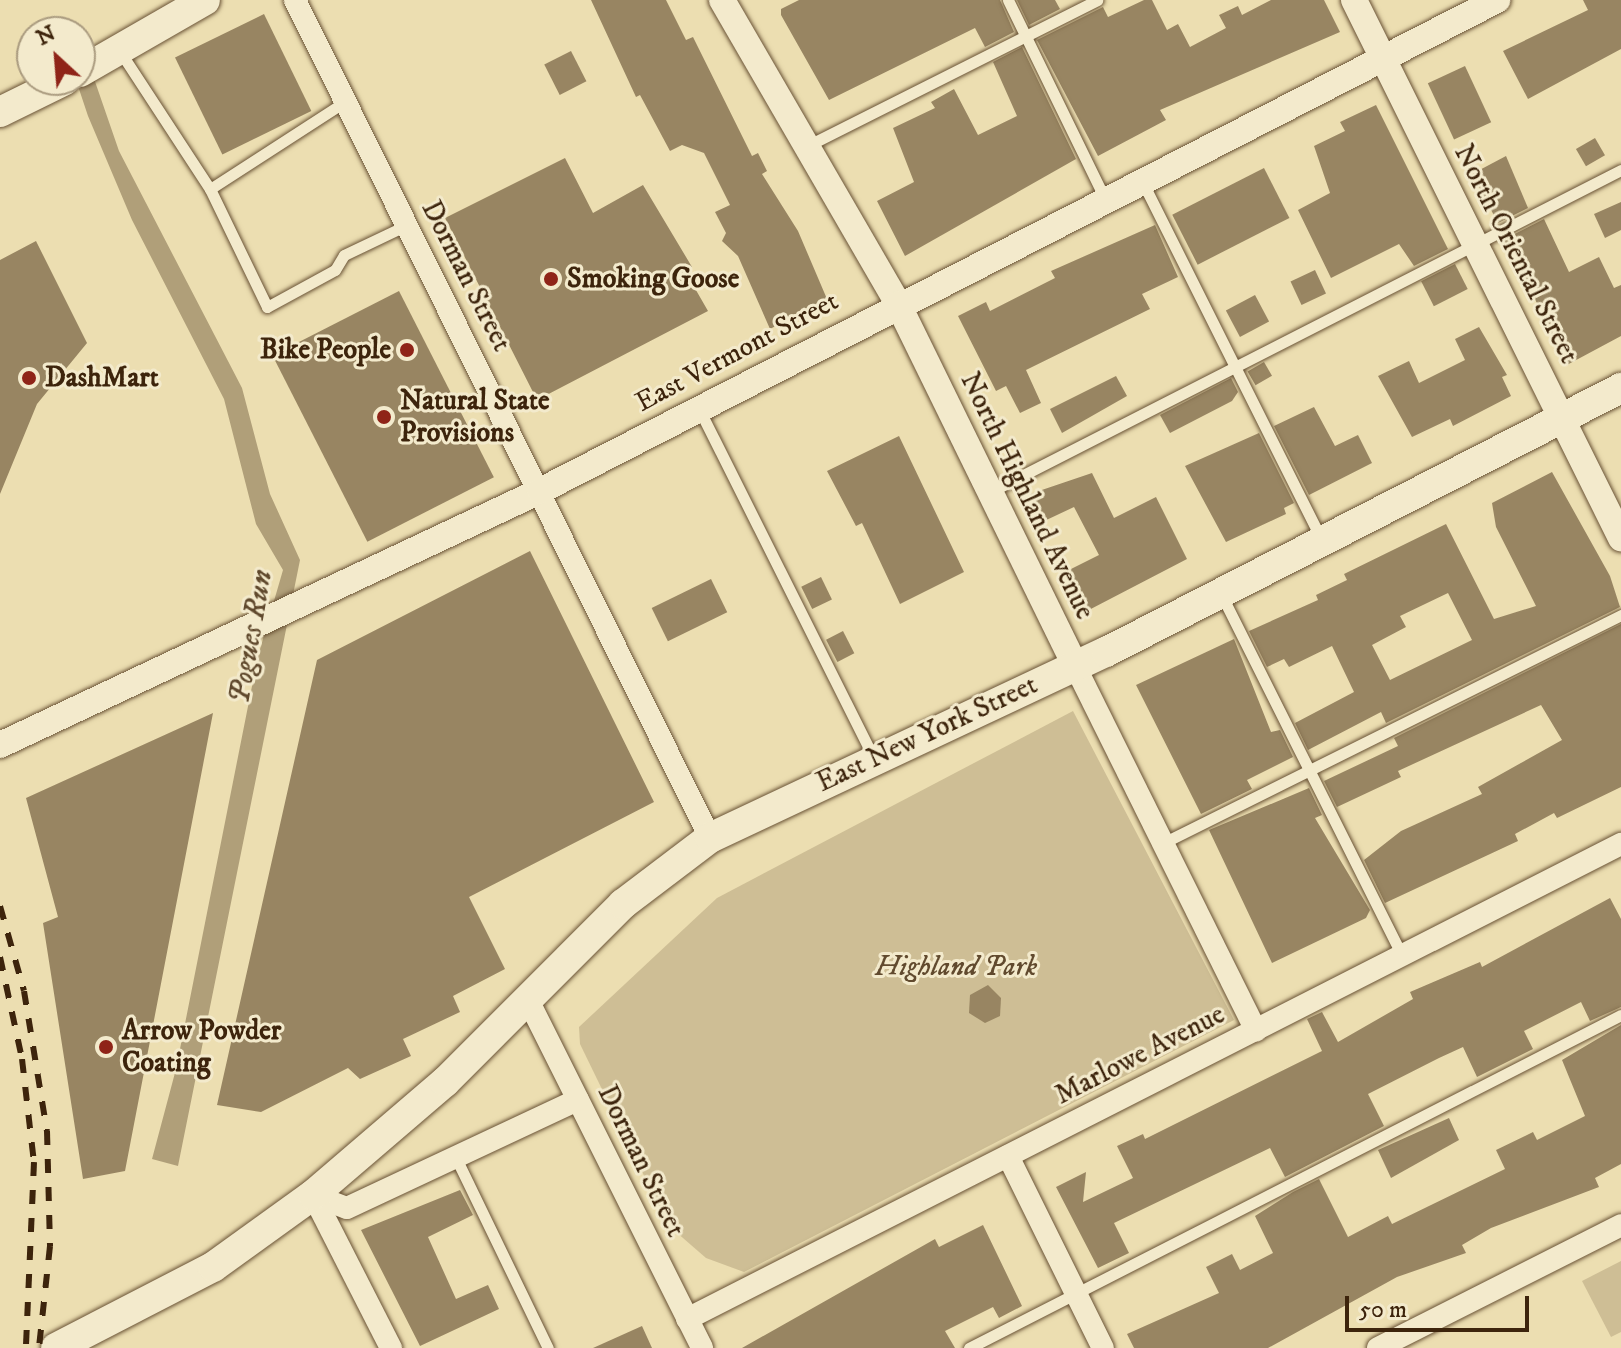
<!DOCTYPE html>
<style>
body{margin:0}
#map{position:relative;width:1621px;height:1348px;overflow:hidden;background:#ecdeb1;font-family:"IM FELL DW Pica",serif}
div>[style]{position:absolute}
.green>*{inset:0;background:#cebe95}
.water>*{inset:0;background:#b09f79}
.building>*{inset:0;background:#988562;transform-origin:0 0}
.roads{filter:drop-shadow(0 0 2px #695235) drop-shadow(0 0 2px #695235)}
.service>*{height:11px;margin:-5.5px;padding:0 5.5px;transform-origin:5.5px;border-radius:5.5px;background:#f3eacc}
.minor>*{height:22px;margin:-11px;padding:0 11px;transform-origin:11px;border-radius:11px;background:#f3eacc}
.tertiary>*{height:26px;margin:-13px;padding:0 13px;transform-origin:13px;border-radius:13px;background:#f3eacc}
.secondary>*{height:30px;margin:-15px;padding:0 15px;transform-origin:15px;border-radius:15px;background:#f3eacc}
.rail>*{height:6px;margin-top:-3px;transform-origin:0;background:repeating-linear-gradient(90deg,#3d240c 0 14px,transparent 0 28px)}
.dots>*{width:22px;height:22px;translate:-50% -50%;box-sizing:border-box;border:4px solid #f3eacc;border-radius:50%}
span{translate:-50% -50%;white-space:nowrap;text-align:center;line-height:1.15;-webkit-text-stroke:6px #f3eacc;paint-order:stroke}
.street-label{font-size:28px;color:#3d240c}
.poi-label{font-size:28px;color:#3d240c;font-weight:700}
.left{translate:0 -50%;text-align:left}
.right{translate:-100% -50%;text-align:right}
.park-label{font-size:28px;color:#614a2e;font-style:italic}
.water-label{font-size:30px;color:#60492d;font-style:italic}
.north{position:absolute;left:16px;top:16px;width:80px;height:80px;box-sizing:border-box;background:#f3eacc;border:2px solid #aa9b7f;border-radius:50%;rotate:334deg;font-size:22px;font-weight:700;line-height:32px;text-align:center;color:#3d240c}
.north::after{content:'';display:block;margin:auto;width:28px;height:36px;background:#8f2418;clip-path:polygon(50% 0,100% 100%,50% 72%,0 100%)}
.scale{position:absolute;left:1345px;top:1296px;width:184px;height:36px;box-sizing:border-box;border:4px solid #3d240c;border-top:0;padding-left:10px;font-size:24px;line-height:28px;white-space:nowrap;color:#3d240c;-webkit-text-stroke:6px #f3eacc;paint-order:stroke}
</style>
<div id="map">
<div class="green">
<i style="clip-path:polygon(1073px 711px,1234px 1020px,744px 1272px,706px 1258px,668px 1225px,580px 1044px,579px 1027px,717px 898px)"></i>
<i style="clip-path:polygon(1621px 1261px,1621px 1332px,1611px 1337px,1582px 1281px)"></i>
</div>
<div class="water">
<i style="clip-path:polygon(80px 38px,119px 151px,242px 388px,270px 494px,300px 560px,178px 1166px,152px 1159px,176px 1069px,258px 656px,283px 570px,256px 524px,224px 399px,132px 220px,88px 116px,76px 80px)"></i>
</div>
<div class="building">
<i style="clip-path:polygon(591px 0,666px 0,686px 40px,693px 37px,752px 156px,758px 153px,767px 171px,762px 174px,798px 231px,827px 299px,770px 329px,738px 256px,722px 241px,726px 233px,715px 212px,730px 205px,704px 153px,682px 145px,670px 151px,640px 95px,636px 97px)"></i>
<i style="clip-path:polygon(799px 0,1000px 0,1014px 32px,985px 47px,975px 28px,829px 100px,781px 15px,781px 9px)"></i>
<i style="clip-path:polygon(1017px 0,1055px 0,1060px 9px,1029px 25px)"></i>
<i style="clip-path:polygon(1144px 0,1152px 0,1167px 30px,1178px 24px,1190px 47px,1226px 28px,1219px 15px,1238px 6px,1242px 15px,1271px 0,1324px 0,1340px 32px,1160px 110px,1166px 120px,1098px 156px,1037px 40px,1103px 7px,1108px 17px)"></i>
<i style="clip-path:polygon(1583px 0,1621px 0,1621px 49px,1528px 99px,1503px 51px,1588px 10px)"></i>
<i style="left:264px;top:14px;width:108px;height:99px;rotate:64deg"></i>
<i style="clip-path:polygon(1022px 47px,1076px 159px,905px 256px,877px 201px,914px 182px,893px 128px,935px 108px,931px 102px,954px 89px,978px 135px,1017px 116px,993px 62px)"></i>
<i style="left:571px;top:51px;width:34px;height:30px;rotate:63deg"></i>
<i style="left:1465px;top:66px;width:62px;height:41px;rotate:65deg"></i>
<i style="clip-path:polygon(1376px 105px,1448px 249px,1414px 266px,1399px 244px,1331px 278px,1298px 210px,1330px 193px,1314px 146px,1345px 131px,1340px 122px)"></i>
<i style="left:1595px;top:138px;width:20px;height:22px;rotate:60deg"></i>
<i style="clip-path:polygon(1506px 156px,1528px 208px,1498px 223px,1472px 174px)"></i>
<i style="clip-path:polygon(565px 158px,593px 213px,643px 185px,692px 267px,685px 271px,708px 311px,537px 400px,445px 218px)"></i>
<i style="left:1264px;top:168px;width:56px;height:103px;rotate:63deg"></i>
<i style="clip-path:polygon(1621px 202px,1621px 230px,1605px 238px,1594px 214px)"></i>
<i style="clip-path:polygon(1544px 219px,1569px 272px,1599px 257px,1614px 288px,1621px 285px,1621px 336px,1565px 366px,1522px 270px,1516px 272px,1501px 241px)"></i>
<i style="clip-path:polygon(1155px 225px,1178px 277px,1142px 294px,1150px 309px,1026px 370px,1041px 403px,1020px 413px,1006px 386px,996px 391px,958px 316px,986px 302px,990px 311px,1055px 278px,1051px 271px)"></i>
<i style="clip-path:polygon(36px 241px,87px 343px,37px 404px,0 494px,0 260px)"></i>
<i style="left:1455px;top:264px;width:28px;height:38px;rotate:63deg"></i>
<i style="left:1315px;top:270px;width:26px;height:27px;rotate:65deg"></i>
<i style="left:399px;top:291px;width:209px;height:142px;rotate:63deg"></i>
<i style="left:1255px;top:295px;width:30px;height:33px;rotate:62deg"></i>
<i style="clip-path:polygon(1479px 327px,1507px 375px,1502px 377px,1511px 396px,1453px 426px,1450px 419px,1412px 437px,1378px 376px,1409px 361px,1419px 383px,1465px 360px,1455px 339px)"></i>
<i style="left:1264px;top:362px;width:16px;height:19px;rotate:60deg"></i>
<i style="clip-path:polygon(1116px 376px,1127px 396px,1062px 433px,1050px 409px)"></i>
<i style="clip-path:polygon(1231px 378px,1238px 392px,1232px 401px,1170px 433px,1160px 415px)"></i>
<i style="clip-path:polygon(1314px 407px,1335px 446px,1358px 435px,1372px 463px,1309px 495px,1274px 426px)"></i>
<i style="clip-path:polygon(1259px 433px,1294px 503px,1284px 508px,1286px 514px,1226px 542px,1185px 466px)"></i>
<i style="clip-path:polygon(899px 436px,964px 572px,900px 604px,862px 523px,856px 526px,827px 471px)"></i>
<i style="clip-path:polygon(evenodd,1552px 472px,1610px 576px,1620px 607px,1386px 723px,1381px 712px,1308px 750px,1295px 723px,1354px 692px,1332px 646px,1289px 667px,1284px 659px,1267px 667px,1249px 631px,1318px 600px,1316px 595px,1347px 580px,1344px 574px,1446px 524px,1494px 619px,1536px 606px,1496px 527px,1492px 503px,1552px 472px,1448px 593px,1472px 640px,1390px 680px,1372px 645px,1406px 627px,1400px 616px,1448px 593px)"></i>
<i style="clip-path:polygon(1092px 473px,1114px 518px,1156px 497px,1187px 559px,1085px 612px,1065px 572px,1099px 555px,1074px 507px,1040px 523px,1027px 495px)"></i>
<i style="clip-path:polygon(530px 551px,654px 802px,469px 897px,505px 969px,453px 996px,460px 1012px,403px 1039px,411px 1056px,360px 1079px,348px 1068px,261px 1112px,217px 1105px,317px 660px)"></i>
<i style="left:821px;top:577px;width:25px;height:22px;rotate:64deg"></i>
<i style="left:711px;top:579px;width:37px;height:66px;rotate:64deg"></i>
<i style="clip-path:polygon(1621px 624px,1621px 787px,1557px 818px,1554px 813px,1515px 834px,1518px 841px,1385px 903px,1364px 860px,1401px 831px,1482px 794px,1478px 787px,1562px 740px,1541px 705px,1398px 771px,1401px 777px,1337px 807px,1324px 781px,1398px 746px,1394px 738px)"></i>
<i style="left:843px;top:631px;width:25px;height:19px;rotate:63deg"></i>
<i style="clip-path:polygon(1234px 639px,1271px 732px,1280px 730px,1293px 757px,1247px 780px,1252px 789px,1201px 814px,1136px 685px)"></i>
<i style="clip-path:polygon(213px 713px,125px 1171px,83px 1179px,43px 923px,58px 917px,26px 798px)"></i>
<i style="clip-path:polygon(1309px 788px,1322px 815px,1315px 818px,1370px 910px,1366px 918px,1272px 963px,1209px 830px)"></i>
<i style="clip-path:polygon(1610px 898px,1621px 919px,1621px 1007px,1590px 1021px,1581px 1002px,1524px 1031px,1533px 1049px,1477px 1077px,1463px 1047px,1439px 1058px,1368px 1094px,1384px 1126px,1285px 1177px,1270px 1148px,1114px 1223px,1129px 1253px,1098px 1268px,1056px 1187px,1086px 1172px,1083px 1202px,1133px 1178px,1117px 1146px,1143px 1134px,1145px 1139px,1322px 1051px,1307px 1019px,1322px 1012px,1338px 1042px,1413px 999px,1410px 992px,1480px 962px,1482px 967px)"></i>
<i style="clip-path:polygon(988px 985px,1001px 998px,1000px 1016px,985px 1023px,969px 1013px,970px 995px)"></i>
<i style="clip-path:polygon(1621px 1025px,1621px 1164px,1595px 1178px,1599px 1187px,1491px 1228px,1462px 1245px,1466px 1253px,1397px 1277px,1268px 1348px,1134px 1348px,1127px 1334px,1219px 1293px,1206px 1267px,1232px 1254px,1240px 1270px,1273px 1253px,1255px 1216px,1293px 1192px,1319px 1179px,1348px 1237px,1388px 1216px,1392px 1224px,1505px 1169px,1496px 1150px,1533px 1132px,1537px 1140px,1585px 1116px,1562px 1060px)"></i>
<i style="clip-path:polygon(1449px 1118px,1459px 1140px,1391px 1178px,1378px 1150px)"></i>
<i style="clip-path:polygon(460px 1190px,473px 1215px,428px 1237px,456px 1299px,488px 1285px,499px 1309px,420px 1346px,361px 1230px)"></i>
<i style="clip-path:polygon(983px 1225px,1022px 1306px,999px 1318px,993px 1307px,945px 1331px,955px 1348px,742px 1348px,935px 1239px,939px 1247px)"></i>
<i style="clip-path:polygon(642px 1326px,652px 1348px,593px 1348px)"></i>
</div>
<div class="roads">
<div class="service">
<i style="left:1008px;top:0;width:221px;rotate:64deg"></i>
<i style="left:121px;top:53px;width:163px;rotate:56.8deg"></i>
<i style="left:210px;top:189px;width:162px;rotate:-32.9deg"></i>
<i style="left:807px;top:146px;width:325px;rotate:-26.7deg"></i>
<i style="left:1142px;top:181px;width:399px;rotate:63.4deg"></i>
<i style="left:210px;top:189px;width:131px;rotate:64.2deg"></i>
<i style="left:267px;top:307px;width:77px;rotate:-28.6deg"></i>
<i style="left:335px;top:270px;width:17px;rotate:-59deg"></i>
<i style="left:344px;top:255px;width:70px;rotate:-25.5deg"></i>
<i style="left:699px;top:409px;width:390px;rotate:63.4deg"></i>
<i style="left:990px;top:492px;width:708px;rotate:-27.04deg"></i>
<i style="left:1221px;top:594px;width:404px;rotate:63.4deg"></i>
<i style="left:1163px;top:843px;width:512px;rotate:-26.46deg"></i>
<i style="left:456px;top:1158px;width:211px;rotate:64.2deg"></i>
<i style="left:969px;top:1348px;width:732px;rotate:-27.06deg"></i>
</div>
<div class="minor">
<i style="left:295px;top:0;width:935px;rotate:63.65deg"></i>
<i style="left:1075px;top:666px;width:407px;rotate:63.6deg"></i>
<i style="left:528px;top:1000px;width:389px;rotate:63.4deg"></i>
<i style="left:1008px;top:1156px;width:214px;rotate:63.7deg"></i>
<i style="left:313px;top:1195px;width:36px;rotate:21deg"></i>
<i style="left:347px;top:1208px;width:255px;rotate:-25.1deg"></i>
<i style="left:313px;top:1195px;width:172px;rotate:63deg"></i>
<i style="left:687px;top:1319px;width:1048px;rotate:-26.96deg"></i>
<i style="left:1378px;top:1348px;width:272px;rotate:-26.8deg"></i>
</div>
<div class="tertiary">
<i style="left:722px;top:0;width:351px;rotate:59.9deg"></i>
<i style="left:898px;top:304px;width:403px;rotate:63.9deg"></i>
<i style="left:1354px;top:0;width:601px;rotate:63.61deg"></i>
<i style="left:0;top:745px;width:597px;rotate:-25.19deg"></i>
<i style="left:540px;top:491px;width:1076px;rotate:-27.16deg"></i>
</div>
<div class="secondary">
<i style="left:80px;top:72px;width:144px;rotate:-29.9deg"></i>
<i style="left:0;top:112px;width:72px;rotate:-26.2deg"></i>
<i style="left:56px;top:1348px;width:177px;rotate:-27.3deg"></i>
<i style="left:213px;top:1267px;width:123px;rotate:-35.8deg"></i>
<i style="left:313px;top:1195px;width:174px;rotate:-40.6deg"></i>
<i style="left:445px;top:1082px;width:252px;rotate:-45deg"></i>
<i style="left:623px;top:904px;width:109px;rotate:-37.2deg"></i>
<i style="left:710px;top:838px;width:438px;rotate:-25.2deg"></i>
<i style="left:1106px;top:652px;width:579px;rotate:-27.14deg"></i>
</div>
</div>
<div class="rail">
<i style="left:0;top:906px;width:88px;rotate:74.2deg"></i>
<i style="left:24px;top:991px;width:142px;rotate:80.7deg"></i>
<i style="left:47px;top:1131px;width:115px;rotate:88.5deg"></i>
<i style="left:50px;top:1246px;width:103px;rotate:96.2deg"></i>
<i style="left:0;top:957px;width:104px;rotate:77.8deg"></i>
<i style="left:22px;top:1059px;width:104px;rotate:83.4deg"></i>
<i style="left:34px;top:1162px;width:186px;rotate:92.5deg"></i>
</div>
<div class="dots">
<i style="left:551px;top:279px;background:#8f2418"></i>
<i style="left:407px;top:350px;background:#8f2418"></i>
<i style="left:29px;top:378px;background:#8f2418"></i>
<i style="left:384px;top:417px;background:#8f2418"></i>
<i style="left:106px;top:1047px;background:#8f2418"></i>
</div>
<div class="street-label">
<span style="left:1516px;top:254px;rotate:63deg">North Oriental Street</span>
<span style="left:466px;top:276px;rotate:63deg">Dorman Street</span>
<span style="left:737px;top:352px;rotate:-28deg">East Vermont Street</span>
<span style="left:1027px;top:496px;rotate:64deg">North Highland Avenue</span>
<span style="left:927px;top:734px;rotate:-25deg">East New York Street</span>
<span style="left:1140px;top:1055px;rotate:-27deg">Marlowe Avenue</span>
<span style="left:641px;top:1161px;rotate:64deg">Dorman Street</span>
</div>
<div class="poi-label">
<span class="left" style="left:567px;top:279px">Smoking Goose</span>
<span class="right" style="left:391px;top:350px">Bike People</span>
<span class="left" style="left:45px;top:378px">DashMart</span>
<span class="left" style="left:400px;top:417px">Natural State<br>Provisions</span>
<span class="left" style="left:122px;top:1047px">Arrow Powder<br>Coating</span>
</div>
<div class="park-label">
<span style="left:956px;top:967px">Highland Park</span>
</div>
<div class="water-label">
<span style="left:252px;top:637px;rotate:-80deg">Pogues Run</span>
</div>
<div class="north">N</div>
<div class="scale">50 m</div>
</div>
